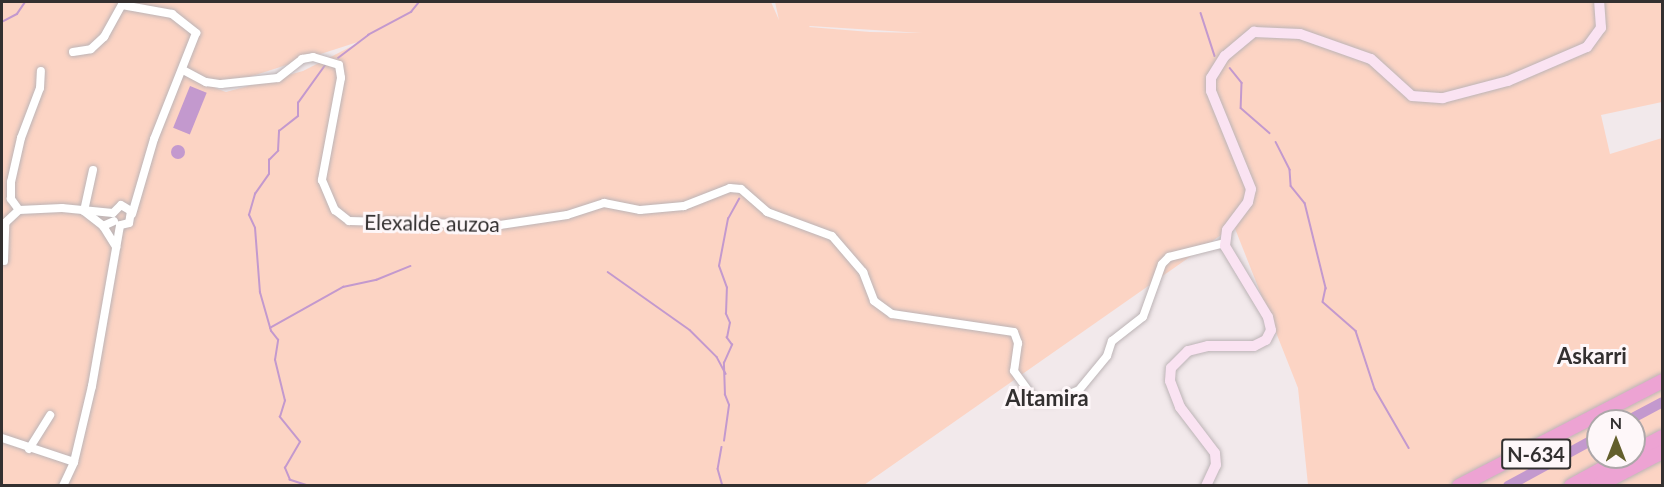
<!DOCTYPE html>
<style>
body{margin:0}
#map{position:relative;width:1664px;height:487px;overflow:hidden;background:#f2e9eb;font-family:Lato,sans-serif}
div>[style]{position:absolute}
.green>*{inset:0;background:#fcd4c4}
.water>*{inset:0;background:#c399ce;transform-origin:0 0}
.round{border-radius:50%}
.stream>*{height:1.5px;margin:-0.75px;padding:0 0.75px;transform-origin:0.75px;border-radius:0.75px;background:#c399ce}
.river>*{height:10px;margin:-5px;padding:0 5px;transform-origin:5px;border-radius:5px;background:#c399ce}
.roads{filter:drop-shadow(0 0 2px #bcb4b6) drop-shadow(0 0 2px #bcb4b6)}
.street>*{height:8px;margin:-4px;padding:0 4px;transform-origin:4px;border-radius:4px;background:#fff}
.secondary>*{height:10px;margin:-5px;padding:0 5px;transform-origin:5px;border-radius:5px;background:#fae3f2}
.highway>*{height:14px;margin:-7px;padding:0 7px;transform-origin:7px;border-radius:7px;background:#eda3d3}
span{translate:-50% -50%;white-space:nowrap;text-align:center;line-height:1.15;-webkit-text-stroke:6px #fef7f9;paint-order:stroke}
.shield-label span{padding:2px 4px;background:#fef7f9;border:2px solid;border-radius:4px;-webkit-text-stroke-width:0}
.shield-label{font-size:20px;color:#333030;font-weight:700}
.street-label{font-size:21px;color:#333030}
.neighbourhood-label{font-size:22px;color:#333030;font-weight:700}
.frame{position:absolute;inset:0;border:3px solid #333030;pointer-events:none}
.north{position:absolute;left:1586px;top:409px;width:60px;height:60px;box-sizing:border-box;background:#fef7f9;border:2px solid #ada7a9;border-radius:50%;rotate:0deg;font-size:16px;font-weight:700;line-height:24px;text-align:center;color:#333030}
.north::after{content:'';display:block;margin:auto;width:21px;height:27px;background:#635f2c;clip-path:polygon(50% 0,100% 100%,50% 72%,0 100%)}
</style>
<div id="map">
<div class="green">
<i style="clip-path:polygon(evenodd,2px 2px,771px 2px,779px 20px,775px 2px,1662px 2px,1662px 102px,1601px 115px,1610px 154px,1662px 138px,1662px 433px,1634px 448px,1634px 421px,1598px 421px,1598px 457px,1616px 457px,1561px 485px,1308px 485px,1298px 388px,1234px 226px,864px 485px,2px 485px,2px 2px,809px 27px,810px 26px,922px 33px,870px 32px,809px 27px,2px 2px,364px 40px,303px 71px,226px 92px,215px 88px,364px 40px)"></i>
<i style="clip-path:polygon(1662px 456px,1662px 485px,1608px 485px)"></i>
</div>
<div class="water">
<i style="left:190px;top:86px;width:18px;height:45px;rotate:22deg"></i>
<i class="round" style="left:171px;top:145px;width:14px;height:14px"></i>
</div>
<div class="stream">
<i style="left:1201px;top:13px;width:45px;rotate:72deg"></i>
<i style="left:2px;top:22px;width:17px;rotate:-28deg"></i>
<i style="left:17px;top:14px;width:14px;rotate:-56deg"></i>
<i style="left:338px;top:58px;width:38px;rotate:-37deg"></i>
<i style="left:368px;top:35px;width:49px;rotate:-28.1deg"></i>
<i style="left:411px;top:12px;width:13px;rotate:-51deg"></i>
<i style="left:1230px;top:68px;width:19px;rotate:51deg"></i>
<i style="left:1242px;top:83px;width:25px;rotate:92deg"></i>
<i style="left:1241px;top:108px;width:38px;rotate:41deg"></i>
<i style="left:1276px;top:142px;width:31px;rotate:63deg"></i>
<i style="left:1290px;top:170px;width:16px;rotate:86deg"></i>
<i style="left:1291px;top:186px;width:22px;rotate:51deg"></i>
<i style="left:1305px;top:203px;width:88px;rotate:76.1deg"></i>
<i style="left:1326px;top:288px;width:14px;rotate:102deg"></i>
<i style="left:1323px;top:302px;width:44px;rotate:41.3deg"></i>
<i style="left:1356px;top:331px;width:61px;rotate:71.9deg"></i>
<i style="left:1375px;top:389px;width:68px;rotate:60deg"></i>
<i style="left:608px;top:272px;width:100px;rotate:35.3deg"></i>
<i style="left:690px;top:330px;width:38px;rotate:45deg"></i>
<i style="left:717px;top:357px;width:19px;rotate:62deg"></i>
<i style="left:270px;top:328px;width:84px;rotate:-29.3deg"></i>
<i style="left:343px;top:287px;width:34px;rotate:-12deg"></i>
<i style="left:376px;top:280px;width:37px;rotate:-22deg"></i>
<i style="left:724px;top:441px;width:36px;rotate:-82deg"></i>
<i style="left:729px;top:405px;width:11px;rotate:-112deg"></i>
<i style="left:725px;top:395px;width:32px;rotate:-92deg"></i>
<i style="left:724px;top:363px;width:20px;rotate:-66deg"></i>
<i style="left:732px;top:345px;width:9px;rotate:-126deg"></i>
<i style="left:727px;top:338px;width:15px;rotate:-79deg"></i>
<i style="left:730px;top:323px;width:10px;rotate:-114deg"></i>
<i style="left:726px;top:314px;width:26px;rotate:-88deg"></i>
<i style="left:727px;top:288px;width:23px;rotate:-110deg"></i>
<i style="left:719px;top:266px;width:48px;rotate:-79.2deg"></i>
<i style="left:728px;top:219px;width:23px;rotate:-61deg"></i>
<i style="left:722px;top:447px;width:22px;rotate:100deg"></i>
<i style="left:718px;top:469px;width:18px;rotate:74deg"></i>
<i style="left:308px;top:486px;width:19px;rotate:-162deg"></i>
<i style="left:290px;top:480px;width:13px;rotate:-113deg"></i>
<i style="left:285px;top:468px;width:30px;rotate:-60deg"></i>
<i style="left:300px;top:442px;width:32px;rotate:-129deg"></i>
<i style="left:280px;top:417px;width:17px;rotate:-73deg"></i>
<i style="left:285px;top:401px;width:42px;rotate:-103.7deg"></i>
<i style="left:275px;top:360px;width:20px;rotate:-81deg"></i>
<i style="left:278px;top:340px;width:11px;rotate:-128deg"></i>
<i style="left:271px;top:331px;width:40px;rotate:-106deg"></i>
<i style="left:260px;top:293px;width:65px;rotate:-94.4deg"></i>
<i style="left:255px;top:228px;width:14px;rotate:-115deg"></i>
<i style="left:249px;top:215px;width:22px;rotate:-74deg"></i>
<i style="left:255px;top:194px;width:24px;rotate:-55deg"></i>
<i style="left:269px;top:174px;width:14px;rotate:-90deg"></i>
<i style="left:269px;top:160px;width:13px;rotate:-45deg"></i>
<i style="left:278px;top:151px;width:20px;rotate:-87deg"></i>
<i style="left:279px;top:131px;width:24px;rotate:-38deg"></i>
<i style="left:298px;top:116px;width:13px;rotate:-90deg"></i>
<i style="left:298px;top:103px;width:48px;rotate:-54.3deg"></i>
</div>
<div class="river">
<i style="left:1627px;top:421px;width:40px;rotate:-28deg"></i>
<i style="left:1508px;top:486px;width:102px;rotate:-28.6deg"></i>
</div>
<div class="roads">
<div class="street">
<i style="left:73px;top:52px;width:18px;rotate:-9deg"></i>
<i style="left:91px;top:49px;width:18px;rotate:-43deg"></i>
<i style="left:104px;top:37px;width:37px;rotate:-61deg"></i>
<i style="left:122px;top:5px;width:51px;rotate:10.2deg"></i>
<i style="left:172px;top:14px;width:31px;rotate:38deg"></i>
<i style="left:196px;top:33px;width:114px;rotate:111.6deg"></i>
<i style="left:154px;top:139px;width:78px;rotate:106.3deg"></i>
<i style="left:183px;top:70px;width:26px;rotate:28deg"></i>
<i style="left:206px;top:82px;width:15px;rotate:8deg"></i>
<i style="left:221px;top:84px;width:57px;rotate:-6deg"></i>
<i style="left:278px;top:78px;width:31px;rotate:-38deg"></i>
<i style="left:302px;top:59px;width:11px;rotate:-10deg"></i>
<i style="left:313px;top:57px;width:27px;rotate:17deg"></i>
<i style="left:339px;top:65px;width:13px;rotate:81deg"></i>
<i style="left:341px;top:78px;width:104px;rotate:100.6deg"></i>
<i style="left:322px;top:180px;width:33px;rotate:67deg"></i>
<i style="left:335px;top:210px;width:18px;rotate:38deg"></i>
<i style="left:349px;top:221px;width:151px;rotate:1.5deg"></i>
<i style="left:500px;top:225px;width:68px;rotate:-8.5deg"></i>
<i style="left:567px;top:215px;width:39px;rotate:-18deg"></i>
<i style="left:604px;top:203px;width:37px;rotate:11deg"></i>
<i style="left:640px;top:210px;width:44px;rotate:-5.2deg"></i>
<i style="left:684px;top:206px;width:49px;rotate:-21.4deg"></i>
<i style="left:730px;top:188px;width:11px;rotate:5deg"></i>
<i style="left:741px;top:189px;width:35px;rotate:41deg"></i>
<i style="left:767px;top:212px;width:69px;rotate:20.3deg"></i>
<i style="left:832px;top:236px;width:48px;rotate:49.3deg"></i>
<i style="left:863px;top:272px;width:31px;rotate:69deg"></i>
<i style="left:874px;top:301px;width:22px;rotate:36deg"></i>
<i style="left:892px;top:314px;width:123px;rotate:8.4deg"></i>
<i style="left:1014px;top:332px;width:12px;rotate:70deg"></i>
<i style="left:1018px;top:343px;width:28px;rotate:98deg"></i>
<i style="left:1014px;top:371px;width:37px;rotate:54deg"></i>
<i style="left:1036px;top:401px;width:16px"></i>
<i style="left:1052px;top:401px;width:29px;rotate:-22deg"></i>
<i style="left:1079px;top:390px;width:44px;rotate:-50.5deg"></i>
<i style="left:1107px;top:356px;width:16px;rotate:-72deg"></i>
<i style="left:1112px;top:341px;width:39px;rotate:-38deg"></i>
<i style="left:1143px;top:317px;width:56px;rotate:-70.3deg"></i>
<i style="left:1162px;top:264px;width:10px;rotate:-45deg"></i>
<i style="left:1169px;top:257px;width:58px;rotate:-14deg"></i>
<i style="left:19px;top:210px;width:14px;rotate:-126deg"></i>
<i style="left:11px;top:199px;width:17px;rotate:-90deg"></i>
<i style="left:11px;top:182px;width:45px;rotate:-77.2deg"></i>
<i style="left:21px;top:138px;width:53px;rotate:-69.2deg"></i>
<i style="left:40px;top:88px;width:17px;rotate:-87deg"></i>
<i style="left:84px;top:211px;width:24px;rotate:38deg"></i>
<i style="left:103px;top:226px;width:25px;rotate:58deg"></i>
<i style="left:84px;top:211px;width:42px;rotate:-77.6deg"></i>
<i style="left:113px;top:213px;width:11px;rotate:-45deg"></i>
<i style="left:121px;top:205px;width:12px;rotate:31deg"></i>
<i style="left:131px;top:211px;width:12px;rotate:99deg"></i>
<i style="left:129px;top:223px;width:9px;rotate:167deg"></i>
<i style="left:103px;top:226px;width:12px;rotate:-24deg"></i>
<i style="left:4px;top:261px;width:38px;rotate:-88deg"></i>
<i style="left:5px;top:223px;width:19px;rotate:-43deg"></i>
<i style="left:19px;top:210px;width:43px;rotate:-2.7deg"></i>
<i style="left:62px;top:208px;width:51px;rotate:5.6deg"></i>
<i style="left:2px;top:438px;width:76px;rotate:18.4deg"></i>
<i style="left:29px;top:449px;width:40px;rotate:-58deg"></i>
<i style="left:63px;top:486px;width:26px;rotate:-65deg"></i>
<i style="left:74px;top:462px;width:78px;rotate:-76.7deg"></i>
<i style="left:92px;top:386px;width:163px;rotate:-80.1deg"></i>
</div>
<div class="secondary">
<i style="left:1206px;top:486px;width:23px;rotate:-65deg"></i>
<i style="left:1216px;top:465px;width:12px;rotate:-95deg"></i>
<i style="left:1215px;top:453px;width:58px;rotate:-127.3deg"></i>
<i style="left:1180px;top:407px;width:28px;rotate:-111deg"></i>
<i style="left:1170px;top:381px;width:13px;rotate:-86deg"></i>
<i style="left:1171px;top:368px;width:24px;rotate:-45deg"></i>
<i style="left:1188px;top:351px;width:21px;rotate:-14deg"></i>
<i style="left:1208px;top:346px;width:46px"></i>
<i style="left:1254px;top:346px;width:13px;rotate:-27deg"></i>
<i style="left:1266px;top:340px;width:11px;rotate:-63deg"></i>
<i style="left:1271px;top:330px;width:13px;rotate:-103deg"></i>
<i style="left:1268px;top:317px;width:83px;rotate:-121.2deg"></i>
<i style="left:1225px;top:246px;width:16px;rotate:-83deg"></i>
<i style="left:1227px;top:230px;width:35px;rotate:-53deg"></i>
<i style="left:1248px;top:202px;width:13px;rotate:-77deg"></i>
<i style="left:1251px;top:189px;width:106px;rotate:-112.2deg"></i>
<i style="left:1211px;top:91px;width:13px;rotate:-90deg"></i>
<i style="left:1211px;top:78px;width:26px;rotate:-58deg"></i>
<i style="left:1225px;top:56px;width:38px;rotate:-40deg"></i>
<i style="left:1254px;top:32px;width:46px;rotate:2.5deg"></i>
<i style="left:1300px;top:34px;width:75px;rotate:19.4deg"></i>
<i style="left:1371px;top:59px;width:55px;rotate:42.1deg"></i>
<i style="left:1412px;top:96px;width:31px;rotate:4deg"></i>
<i style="left:1443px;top:98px;width:67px;rotate:-14.7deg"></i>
<i style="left:1508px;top:81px;width:86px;rotate:-23.3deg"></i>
<i style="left:1587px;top:47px;width:24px;rotate:-54deg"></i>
<i style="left:1601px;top:28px;width:26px;rotate:-94deg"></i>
</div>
<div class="highway">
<i style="left:1634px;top:452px;width:32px;rotate:-28deg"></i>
<i style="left:1459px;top:486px;width:229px;rotate:-27.3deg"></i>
<i style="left:1571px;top:486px;width:60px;rotate:-28.7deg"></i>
<i style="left:1597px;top:486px;width:73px;rotate:-27.6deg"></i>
</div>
</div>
<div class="shield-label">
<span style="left:1536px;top:454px">N-634</span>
</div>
<div class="street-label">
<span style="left:432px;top:223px;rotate:1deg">Elexalde auzoa</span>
</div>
<div class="neighbourhood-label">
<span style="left:1592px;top:356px">Askarri</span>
<span style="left:1047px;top:398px">Altamira</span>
</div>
<div class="frame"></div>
<div class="north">N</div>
</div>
